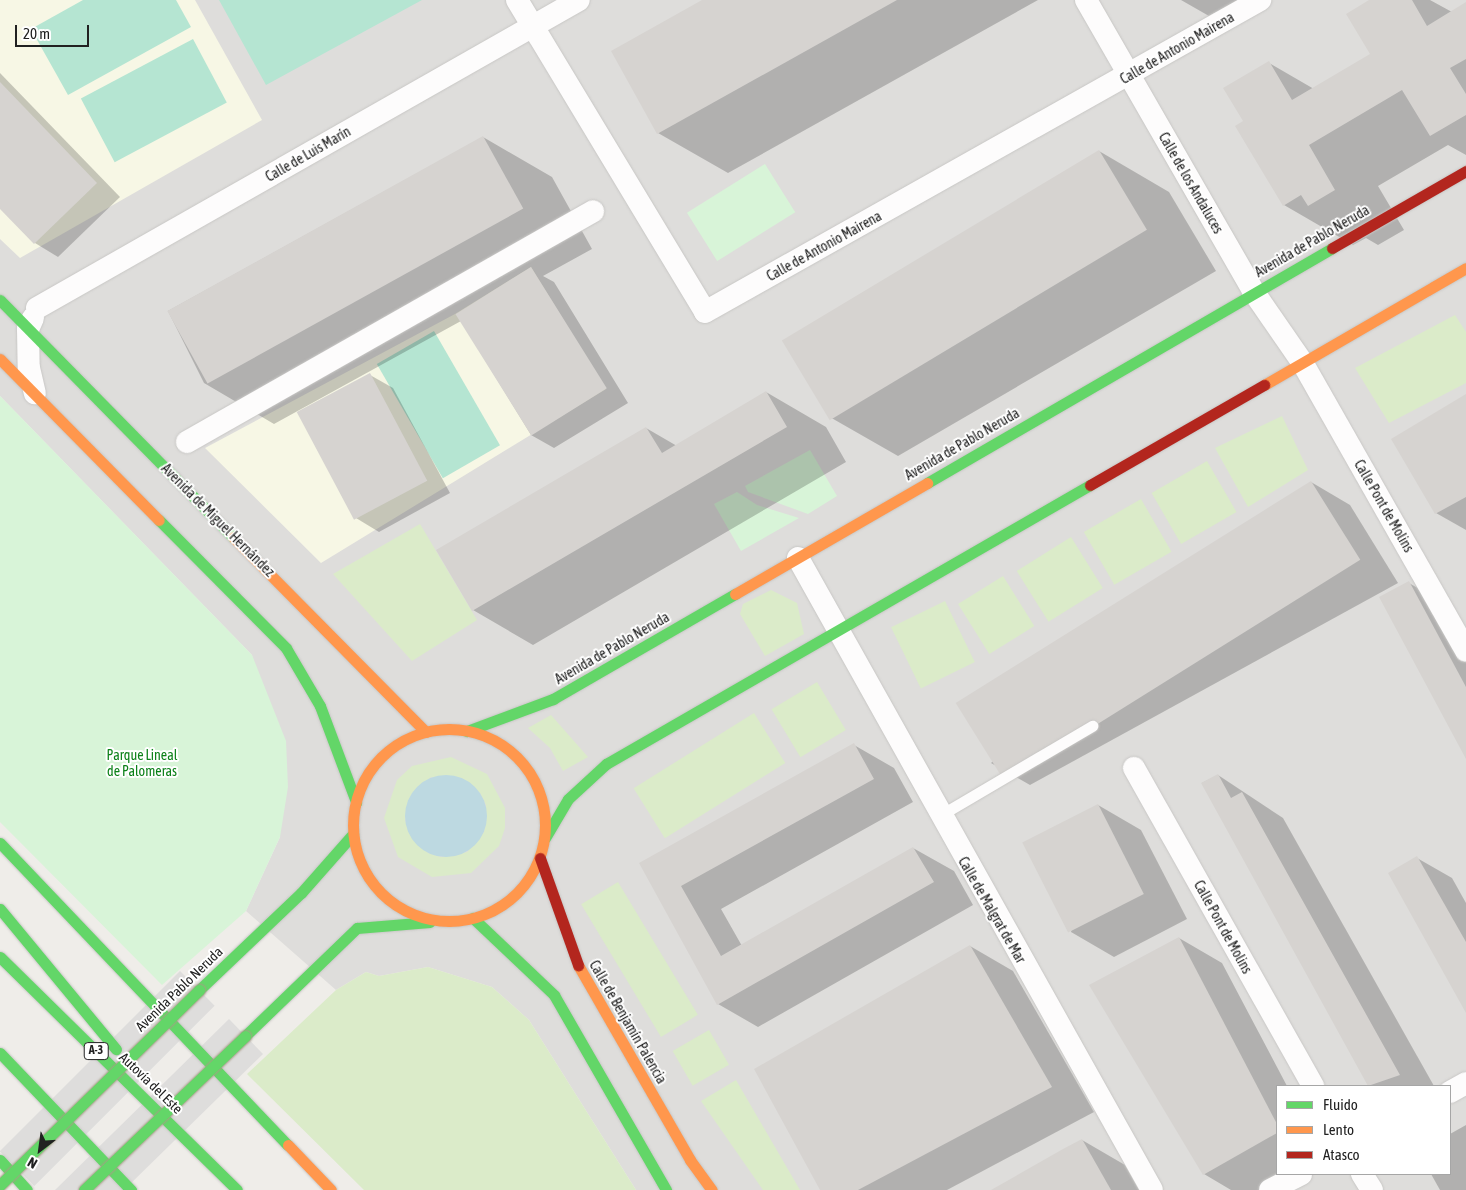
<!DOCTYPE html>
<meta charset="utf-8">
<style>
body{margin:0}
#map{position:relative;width:1466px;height:1190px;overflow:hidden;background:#efede9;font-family:"Asap Condensed",sans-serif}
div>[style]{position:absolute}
.residential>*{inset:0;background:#dedddb}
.education>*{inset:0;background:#f7f7e5}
.grass>*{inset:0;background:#dbebc9;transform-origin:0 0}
.park>*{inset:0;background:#d8f4d8;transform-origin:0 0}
.pitch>*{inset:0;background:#b5e5d2;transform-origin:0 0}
.water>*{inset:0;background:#bdd9e1}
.round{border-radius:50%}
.pier>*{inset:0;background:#dedddc;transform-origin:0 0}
.shadow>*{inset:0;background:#0003}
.building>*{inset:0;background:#d6d3d0;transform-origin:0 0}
.roads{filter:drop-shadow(0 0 1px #c8c7c5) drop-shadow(0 0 1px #c8c7c5)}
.lane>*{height:11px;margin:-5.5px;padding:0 5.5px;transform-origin:5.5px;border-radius:5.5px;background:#fdfcfc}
.street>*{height:22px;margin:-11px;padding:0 11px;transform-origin:11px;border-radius:11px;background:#fdfcfc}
.fast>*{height:11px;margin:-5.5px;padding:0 5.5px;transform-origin:5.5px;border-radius:5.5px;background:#63d668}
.slow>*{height:11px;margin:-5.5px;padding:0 5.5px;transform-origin:5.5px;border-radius:5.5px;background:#ff974d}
.slow>.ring{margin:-5.5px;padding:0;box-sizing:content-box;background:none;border:11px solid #ff974d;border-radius:50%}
.jam>*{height:11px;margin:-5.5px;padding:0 5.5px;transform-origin:5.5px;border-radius:5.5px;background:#b3261e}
.bridges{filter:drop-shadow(0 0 1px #a69c85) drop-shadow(0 0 1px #a69c85)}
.fast-bridge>*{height:11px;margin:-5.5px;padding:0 5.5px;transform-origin:5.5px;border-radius:5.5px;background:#63d668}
span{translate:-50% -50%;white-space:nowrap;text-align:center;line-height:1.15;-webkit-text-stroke:4px #fff;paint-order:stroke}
.shield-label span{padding:1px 4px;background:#fff;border:1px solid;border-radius:4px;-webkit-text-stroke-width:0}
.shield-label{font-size:12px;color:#212121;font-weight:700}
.street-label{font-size:14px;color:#212121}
.park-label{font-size:14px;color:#0c8119}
.legend{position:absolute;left:1276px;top:1085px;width:175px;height:90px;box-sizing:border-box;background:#fff;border:1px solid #a6a6a6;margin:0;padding:6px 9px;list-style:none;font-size:15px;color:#212121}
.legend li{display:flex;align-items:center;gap:10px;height:25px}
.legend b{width:25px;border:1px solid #a6a6a6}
.north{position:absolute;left:15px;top:1125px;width:50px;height:50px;-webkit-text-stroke:4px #fff;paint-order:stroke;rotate:210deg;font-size:14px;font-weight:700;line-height:20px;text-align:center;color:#212121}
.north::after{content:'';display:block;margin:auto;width:18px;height:22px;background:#212121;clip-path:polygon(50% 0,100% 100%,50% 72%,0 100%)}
.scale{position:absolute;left:15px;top:25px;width:74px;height:22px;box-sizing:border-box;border:2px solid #212121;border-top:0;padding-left:6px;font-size:15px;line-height:18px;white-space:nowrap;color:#212121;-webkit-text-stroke:4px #fff;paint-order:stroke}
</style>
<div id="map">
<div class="residential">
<i style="clip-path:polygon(evenodd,0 0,1466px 0,1466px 1190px,636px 1190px,529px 1020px,492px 987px,428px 967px,379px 976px,366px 972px,336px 990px,246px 911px,280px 837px,252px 655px,0 396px,0 0,1277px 1086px,1450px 1086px,1450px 1174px,1277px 1174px,1277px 1086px)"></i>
</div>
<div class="education">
<i style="clip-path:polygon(0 0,195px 0,262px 120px,20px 258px,0 239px)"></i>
<i style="clip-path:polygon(531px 267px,606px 389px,321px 563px,205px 448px,455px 314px)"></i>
</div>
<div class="grass">
<i style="clip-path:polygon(1455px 315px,1466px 332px,1466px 383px,1389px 423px,1355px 368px)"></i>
<i style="clip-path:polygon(1282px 416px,1308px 470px,1248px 507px,1215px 448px)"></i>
<i style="left:1207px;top:461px;width:59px;height:64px;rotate:60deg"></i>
<i style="left:1141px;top:499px;width:61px;height:66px;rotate:60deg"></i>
<i style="clip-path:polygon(420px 524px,477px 620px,412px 661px,333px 574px)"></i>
<i style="left:1071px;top:537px;width:60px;height:64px;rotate:58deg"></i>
<i style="left:1003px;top:576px;width:59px;height:53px;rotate:58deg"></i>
<i style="clip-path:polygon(771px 590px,797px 603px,804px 634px,765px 656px,740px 614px,743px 604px)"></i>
<i style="left:945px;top:601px;width:68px;height:60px;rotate:64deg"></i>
<i style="left:817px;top:682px;width:56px;height:53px;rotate:59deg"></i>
<i style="left:754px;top:713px;width:59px;height:142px;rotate:58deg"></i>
<i style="clip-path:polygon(551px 715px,588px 757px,563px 771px,550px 748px,528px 728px)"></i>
<i style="clip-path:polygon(evenodd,451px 757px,487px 774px,505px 808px,505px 828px,499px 846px,471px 873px,432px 877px,398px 857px,384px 818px,397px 780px,412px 766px,451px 757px,431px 777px,480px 793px,486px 805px,484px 832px,467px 852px,441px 857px,428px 853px,405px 821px,411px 795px,431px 777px)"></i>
<i style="left:618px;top:882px;width:155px;height:43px;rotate:59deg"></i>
<i style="clip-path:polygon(428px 967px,492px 987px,529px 1020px,636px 1190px,364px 1190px,247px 1074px,336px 990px,366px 972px,379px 976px)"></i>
<i style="left:709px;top:1030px;width:40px;height:42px;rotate:60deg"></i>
<i style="clip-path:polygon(736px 1080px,800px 1190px,763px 1190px,701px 1101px)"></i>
</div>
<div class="park">
<i style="left:765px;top:164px;width:57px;height:92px;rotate:58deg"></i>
<i style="clip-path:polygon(0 396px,252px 655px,286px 741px,288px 787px,280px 837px,246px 911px,162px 985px,0 822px)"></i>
<i style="clip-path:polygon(810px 450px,837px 496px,808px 514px,748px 492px,745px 486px)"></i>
<i style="clip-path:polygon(737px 492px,757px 505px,799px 518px,741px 551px,714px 504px)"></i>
</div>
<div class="pitch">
<i style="clip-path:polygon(83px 0,176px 0,191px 27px,68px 95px,31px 29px)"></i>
<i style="clip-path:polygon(219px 0,422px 0,266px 85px)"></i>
<i style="left:193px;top:39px;width:72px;height:127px;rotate:62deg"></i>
<i style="left:434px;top:331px;width:132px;height:66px;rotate:60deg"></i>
</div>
<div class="water">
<i class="round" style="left:405px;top:775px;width:82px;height:82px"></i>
</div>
<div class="pier">
<i style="left:180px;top:971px;width:49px;height:255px;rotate:45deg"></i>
<i style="clip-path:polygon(229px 1019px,263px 1054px,124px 1190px,55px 1190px)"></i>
</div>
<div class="shadow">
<i style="clip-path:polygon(704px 0,1038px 0,728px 173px,658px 133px)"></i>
<i style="clip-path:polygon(1181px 0,1239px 0,1209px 16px)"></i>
<i style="clip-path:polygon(1372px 0,1430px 0,1452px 12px,1466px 4px,1466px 155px,1448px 145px,1378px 186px,1404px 230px,1378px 245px,1366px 238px,1353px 245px,1284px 205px,1245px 121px,1269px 63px,1314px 89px,1372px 54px)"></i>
<i style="clip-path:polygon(0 73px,120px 197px,58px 257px,35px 243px,0 208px)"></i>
<i style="clip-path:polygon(483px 137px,552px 177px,592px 249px,543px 276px,554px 282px,628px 403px,554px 448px,531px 435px,461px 321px,274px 424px,204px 383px,168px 311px)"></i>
<i style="clip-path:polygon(1099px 151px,1169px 192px,1216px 271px,898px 456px,828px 416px)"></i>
<i style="clip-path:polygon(370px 375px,393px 388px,450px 493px,379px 532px,356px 518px,299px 413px)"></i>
<i style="clip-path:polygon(766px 392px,826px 427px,846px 462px,533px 645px,473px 610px,646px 428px,677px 446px)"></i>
<i style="clip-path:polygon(1466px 395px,1466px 530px,1436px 513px)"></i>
<i style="clip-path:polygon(1311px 482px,1350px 505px,1398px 583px,1030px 785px,991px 763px)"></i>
<i style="clip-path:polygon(1409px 583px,1447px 605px,1466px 640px,1466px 757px)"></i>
<i style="clip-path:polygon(854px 745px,894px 768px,913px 802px,721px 909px,742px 946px,913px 848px,954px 871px,973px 905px,758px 1027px,718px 1004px,641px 864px)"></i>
<i style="clip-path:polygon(1218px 775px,1283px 818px,1434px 1086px,1370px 1086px,1202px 783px)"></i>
<i style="clip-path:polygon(1098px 805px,1141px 830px,1187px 919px,1114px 957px,1071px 932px)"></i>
<i style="clip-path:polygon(1417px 858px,1452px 878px,1466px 903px,1466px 1010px)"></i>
<i style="clip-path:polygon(1179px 938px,1222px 963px,1287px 1086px,1277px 1086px,1277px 1174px,1264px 1190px,1231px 1190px,1204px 1174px,1091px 985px)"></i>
<i style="clip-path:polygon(970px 946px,1013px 971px,1094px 1112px,947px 1190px,822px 1190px)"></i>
<i style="clip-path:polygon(1466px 1125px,1466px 1190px,1440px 1190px,1431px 1174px,1450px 1174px,1450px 1134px)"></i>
<i style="clip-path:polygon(1082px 1140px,1125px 1165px,1139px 1190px,994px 1190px)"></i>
</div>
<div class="building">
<i style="clip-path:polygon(702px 0,897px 0,657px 134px,611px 51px)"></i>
<i style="clip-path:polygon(1369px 0,1412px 0,1427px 26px,1466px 2px,1466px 59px,1450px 68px,1466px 94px,1466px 115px,1430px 136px,1402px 90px,1309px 145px,1335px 190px,1308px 206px,1301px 195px,1283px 206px,1235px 126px,1243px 121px,1223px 88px,1269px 61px,1292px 100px,1370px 54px,1346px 14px)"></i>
<i style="clip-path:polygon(0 82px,97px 183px,34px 244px,0 209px)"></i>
<i style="left:483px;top:136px;width:83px;height:361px;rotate:61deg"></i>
<i style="left:1099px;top:150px;width:93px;height:370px;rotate:59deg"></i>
<i style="left:531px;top:267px;width:143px;height:89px;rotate:58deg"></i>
<i style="left:370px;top:373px;width:122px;height:83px;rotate:62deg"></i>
<i style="clip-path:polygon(766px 391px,787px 427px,472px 611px,436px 550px,646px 427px,662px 453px)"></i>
<i style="clip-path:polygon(1466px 394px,1466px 497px,1435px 514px,1391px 439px)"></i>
<i style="left:1311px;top:481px;width:93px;height:419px;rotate:58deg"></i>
<i style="clip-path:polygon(1409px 581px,1466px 687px,1466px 759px,1379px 597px)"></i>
<i style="clip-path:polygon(854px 743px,874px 779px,681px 886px,721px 956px,913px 847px,934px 882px,717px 1005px,639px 863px)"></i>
<i style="clip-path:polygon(1218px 774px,1231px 798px,1242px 792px,1400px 1075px,1368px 1086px,1201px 783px)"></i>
<i style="left:1098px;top:804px;width:101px;height:85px;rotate:63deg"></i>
<i style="clip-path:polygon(1417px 856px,1466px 942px,1466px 1013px,1388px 873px)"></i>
<i style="clip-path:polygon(1179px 937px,1277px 1124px,1277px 1133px,1203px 1175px,1089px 985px)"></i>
<i style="clip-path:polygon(970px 945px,1052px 1087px,858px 1190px,820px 1190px,754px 1069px)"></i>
<i style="clip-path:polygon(1082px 1139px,1111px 1190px,991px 1190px,1063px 1149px)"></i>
</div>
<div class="roads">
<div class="lane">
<i style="left:939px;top:816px;width:178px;rotate:-30.5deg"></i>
</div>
<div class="street">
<i style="left:517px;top:0;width:364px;rotate:58.9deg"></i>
<i style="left:705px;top:312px;width:637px;rotate:-29.34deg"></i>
<i style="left:1086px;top:0;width:336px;rotate:60.1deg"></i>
<i style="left:1253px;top:291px;width:86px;rotate:55.4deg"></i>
<i style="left:1302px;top:362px;width:332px;rotate:60.4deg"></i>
<i style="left:37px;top:308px;width:623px;rotate:-29.61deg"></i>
<i style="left:33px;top:318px;width:12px;rotate:114deg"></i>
<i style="left:28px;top:329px;width:39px;rotate:89deg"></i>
<i style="left:29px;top:368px;width:26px;rotate:77deg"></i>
<i style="left:187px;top:442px;width:467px;rotate:-29.6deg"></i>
<i style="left:798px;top:558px;width:724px;rotate:60.75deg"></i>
<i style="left:1134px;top:768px;width:365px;rotate:60.6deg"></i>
<i style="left:1450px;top:1092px;width:18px;rotate:-29deg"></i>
<i style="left:1362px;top:1174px;width:19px;rotate:58deg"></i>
<i style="left:1270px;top:1190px;width:35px;rotate:-27deg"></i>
</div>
<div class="fast">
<i style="left:0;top:300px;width:332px;rotate:45.5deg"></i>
<i style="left:927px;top:483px;width:468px;rotate:-30.1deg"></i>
<i style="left:159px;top:520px;width:180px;rotate:45.2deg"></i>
<i style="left:286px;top:648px;width:67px;rotate:59.6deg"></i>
<i style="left:320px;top:706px;width:103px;rotate:69.4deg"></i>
<i style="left:467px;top:731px;width:92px;rotate:-20.4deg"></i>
<i style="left:553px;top:699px;width:210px;rotate:-30deg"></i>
<i style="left:545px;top:838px;width:45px;rotate:-59.5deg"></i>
<i style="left:568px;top:799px;width:52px;rotate:-42.6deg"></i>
<i style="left:606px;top:764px;width:559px;rotate:-29.96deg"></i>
<i style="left:0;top:843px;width:417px;rotate:46.4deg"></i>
<i style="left:0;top:909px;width:182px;rotate:50.4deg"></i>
<i style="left:473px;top:918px;width:112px;rotate:43.5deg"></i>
<i style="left:554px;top:995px;width:225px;rotate:60.1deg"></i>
<i style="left:0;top:957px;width:332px;rotate:44.5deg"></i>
<i style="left:199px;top:990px;width:141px;rotate:-43.6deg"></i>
<i style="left:301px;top:893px;width:79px;rotate:-48.6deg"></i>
<i style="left:245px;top:1036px;width:156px;rotate:-44deg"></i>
<i style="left:357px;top:928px;width:73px;rotate:-4.7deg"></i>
<i style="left:0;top:1053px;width:190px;rotate:46.3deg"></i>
<i style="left:0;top:1160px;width:40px;rotate:48deg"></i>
</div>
<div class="slow">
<i style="left:0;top:359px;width:226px;rotate:45.4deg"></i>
<i style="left:1264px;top:385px;width:233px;rotate:-30.1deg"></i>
<i style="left:233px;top:537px;width:274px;rotate:45.3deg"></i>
<i style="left:735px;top:594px;width:222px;rotate:-30deg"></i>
<i class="ring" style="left:353px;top:729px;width:181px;height:181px"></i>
<i style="left:578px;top:965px;width:225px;rotate:60.1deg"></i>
<i style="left:690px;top:1160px;width:37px;rotate:54deg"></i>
<i style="left:288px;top:1145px;width:62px;rotate:46.3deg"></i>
</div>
<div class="jam">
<i style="left:1332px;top:248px;width:155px;rotate:-29.9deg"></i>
<i style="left:1090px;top:485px;width:201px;rotate:-29.9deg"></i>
<i style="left:540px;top:858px;width:114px;rotate:70.4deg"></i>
</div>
</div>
<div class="bridges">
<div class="fast-bridge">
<i style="left:0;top:1185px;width:279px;rotate:-44.4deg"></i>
<i style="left:84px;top:1190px;width:223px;rotate:-43.7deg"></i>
</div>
</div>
<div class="shield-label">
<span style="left:96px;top:1051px">A-3</span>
</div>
<div class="street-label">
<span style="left:1177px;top:48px;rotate:-30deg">Calle de Antonio Mairena</span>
<span style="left:308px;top:154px;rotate:-30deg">Calle de Luis Marín</span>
<span style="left:1191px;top:183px;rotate:60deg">Calle de los Andaluces</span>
<span style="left:1312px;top:241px;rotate:-30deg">Avenida de Pablo Neruda</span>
<span style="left:824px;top:246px;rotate:-29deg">Calle de Antonio Mairena</span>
<span style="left:962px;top:444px;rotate:-30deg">Avenida de Pablo Neruda</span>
<span style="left:1384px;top:506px;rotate:60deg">Calle Pont de Molins</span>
<span style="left:218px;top:520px;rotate:45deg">Avenida de Miguel Hernández</span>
<span style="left:612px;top:648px;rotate:-30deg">Avenida de Pablo Neruda</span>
<span style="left:992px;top:910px;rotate:60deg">Calle de Malgrat de Mar</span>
<span style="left:1223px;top:927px;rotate:61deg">Calle Pont de Molins</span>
<span style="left:179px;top:989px;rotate:-44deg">Avenida Pablo Neruda</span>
<span style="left:628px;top:1022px;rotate:60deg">Calle de Benjamín Palencia</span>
<span style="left:151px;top:1083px;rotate:44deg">Autovía del Este</span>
</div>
<div class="park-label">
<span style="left:142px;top:763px">Parque Lineal<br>de Palomeras</span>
</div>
<ul class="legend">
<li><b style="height:6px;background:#63d668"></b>Fluido</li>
<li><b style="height:6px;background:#ff974d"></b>Lento</li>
<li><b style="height:6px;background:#b3261e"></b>Atasco</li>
</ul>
<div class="north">N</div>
<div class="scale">20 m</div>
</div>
